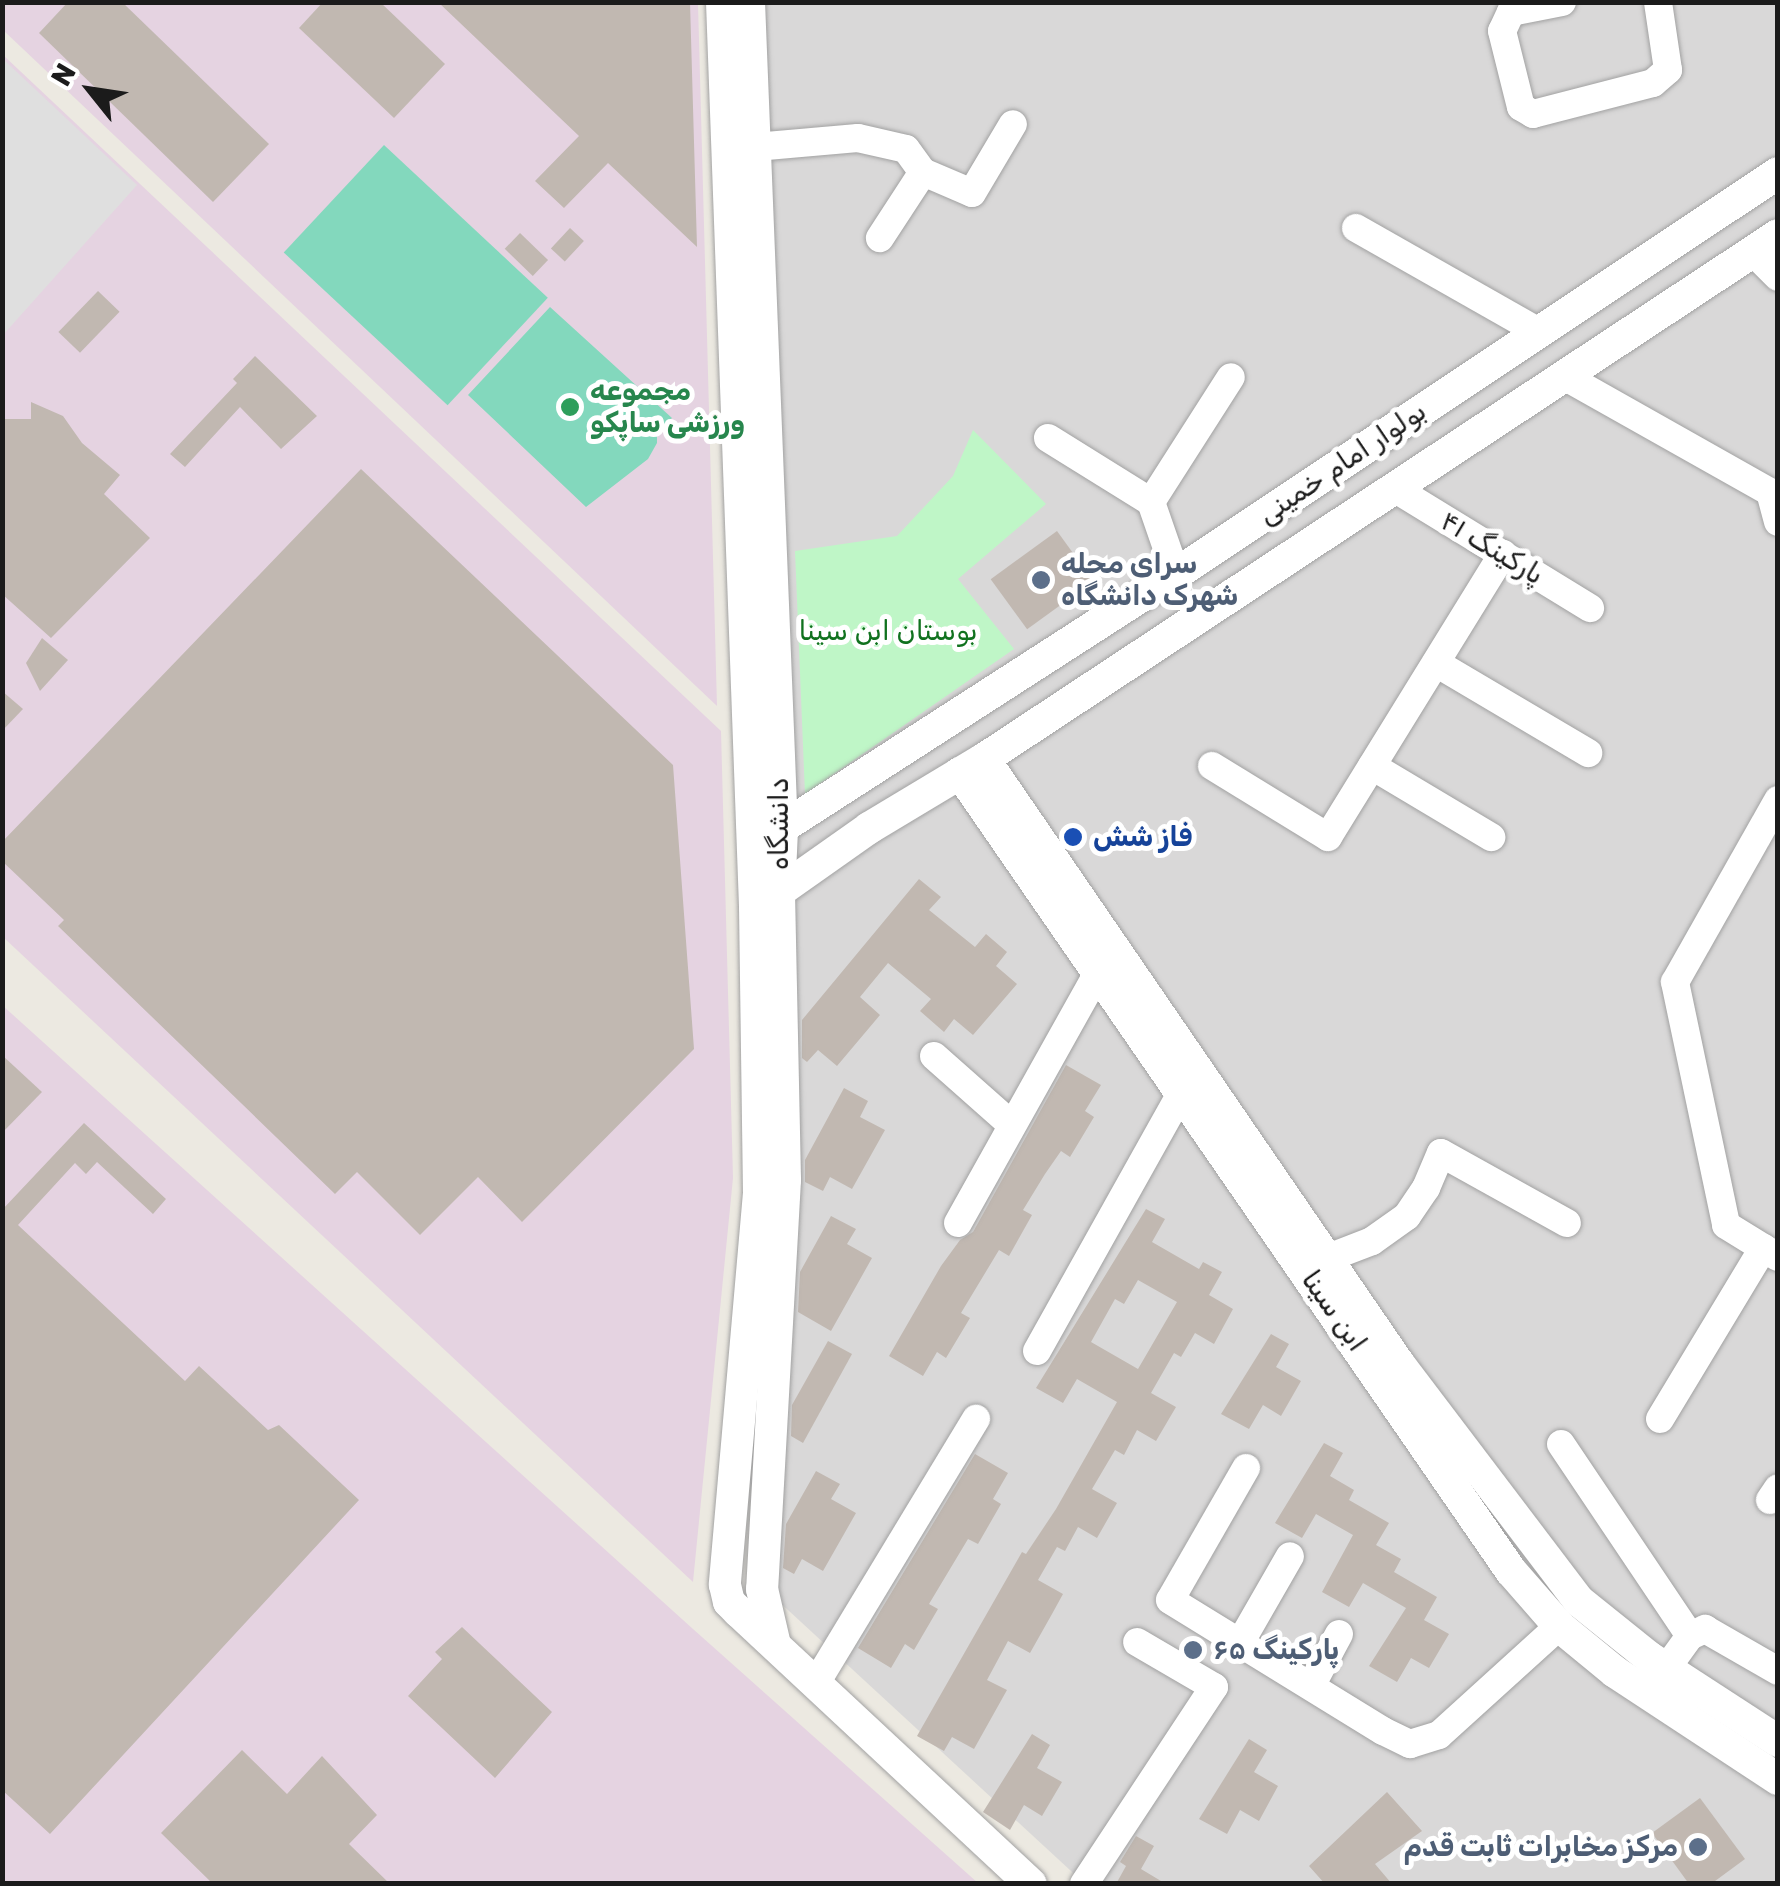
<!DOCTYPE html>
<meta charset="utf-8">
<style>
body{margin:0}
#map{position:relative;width:1780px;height:1886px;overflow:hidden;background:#ece9e1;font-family:Rubik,"Noto Sans Arabic",sans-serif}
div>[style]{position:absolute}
.residential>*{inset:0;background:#d9d8d8}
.industrial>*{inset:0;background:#e5d3e1}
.park>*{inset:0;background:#bff6c7}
.pitch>*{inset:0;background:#83d8bd;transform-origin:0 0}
.parking>*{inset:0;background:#dfdfdf}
.building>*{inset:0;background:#c1b8b1;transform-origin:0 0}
.roads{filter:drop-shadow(0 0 2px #a2a2a2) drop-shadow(0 0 2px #a2a2a2)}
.minor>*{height:28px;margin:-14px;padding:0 14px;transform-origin:14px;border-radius:14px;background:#fff}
.tertiary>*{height:32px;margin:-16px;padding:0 16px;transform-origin:16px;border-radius:16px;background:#fff}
.dots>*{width:28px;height:28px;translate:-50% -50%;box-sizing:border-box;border:5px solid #fff;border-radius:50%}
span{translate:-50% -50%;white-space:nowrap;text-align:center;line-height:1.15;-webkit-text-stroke:10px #fff;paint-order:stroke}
.leisure-label{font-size:28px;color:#27864d;font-weight:700}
.left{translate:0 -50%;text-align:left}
.street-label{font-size:28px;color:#1b1b1b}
.service-label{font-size:28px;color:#4e5e75;font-weight:700}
.right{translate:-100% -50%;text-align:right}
.park-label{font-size:28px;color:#11721f}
.transit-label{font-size:28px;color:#164399;font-weight:700}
.frame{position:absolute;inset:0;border:5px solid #1b1b1b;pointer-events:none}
.north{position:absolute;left:40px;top:40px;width:100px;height:100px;-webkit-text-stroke:8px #fff;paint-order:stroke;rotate:300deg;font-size:28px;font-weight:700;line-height:40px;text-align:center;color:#1b1b1b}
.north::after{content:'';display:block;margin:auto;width:35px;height:45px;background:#1b1b1b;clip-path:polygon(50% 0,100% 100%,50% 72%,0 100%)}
</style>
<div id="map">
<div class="residential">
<i style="clip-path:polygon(711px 3px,1777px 3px,1777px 1883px,1084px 1883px,775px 1598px)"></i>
</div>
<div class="industrial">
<i style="clip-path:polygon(2px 3px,698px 3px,717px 706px,3px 30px)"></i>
<i style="clip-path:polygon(2px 54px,721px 731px,733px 1178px,693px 1582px,3px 937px)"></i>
<i style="clip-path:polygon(2px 1005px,693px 1629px,978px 1883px,3px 1883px)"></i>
</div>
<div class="park">
<i style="clip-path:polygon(973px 430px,1046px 504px,958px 579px,1014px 649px,805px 794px,795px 551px,897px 536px,953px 476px)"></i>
</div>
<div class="pitch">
<i style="left:384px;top:145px;width:224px;height:147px;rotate:43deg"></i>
<i style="clip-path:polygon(550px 307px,672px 418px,657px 432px,657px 443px,648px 459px,586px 507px,468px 395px)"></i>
</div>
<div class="parking">
<i style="clip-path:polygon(3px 59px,137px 185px,3px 335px)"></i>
</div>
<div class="building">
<i style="clip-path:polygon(68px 2px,122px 2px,269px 144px,213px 202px,39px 33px)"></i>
<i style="clip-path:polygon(323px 2px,380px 2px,445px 64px,394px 118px,299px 28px)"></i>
<i style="clip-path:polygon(438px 2px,690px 2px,697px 247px,608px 163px,564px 208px,535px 181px,579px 136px)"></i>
<i style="left:570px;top:228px;width:19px;height:28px;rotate:43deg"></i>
<i style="left:520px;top:233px;width:39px;height:22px;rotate:44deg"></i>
<i style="left:98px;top:291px;width:30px;height:57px;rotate:44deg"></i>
<i style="clip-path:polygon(255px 356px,317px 416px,281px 449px,240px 407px,185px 467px,170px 454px,237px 383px,233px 379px)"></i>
<i style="clip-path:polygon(31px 402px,63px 416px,82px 443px,120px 475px,104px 494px,150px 538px,51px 638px,2px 594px,2px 419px,31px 419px)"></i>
<i style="clip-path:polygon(361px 469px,673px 765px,694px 1049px,522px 1222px,478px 1177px,420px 1235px,357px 1172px,335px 1194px,58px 926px,64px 920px,2px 861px,2px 842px)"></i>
<i style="left:1057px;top:531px;width:62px;height:82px;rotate:54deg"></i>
<i style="clip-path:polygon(42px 638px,68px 660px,40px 691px,26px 663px)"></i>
<i style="clip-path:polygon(2px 691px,23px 709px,2px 731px)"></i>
<i style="clip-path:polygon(919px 879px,941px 897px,929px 910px,975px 947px,986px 934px,1007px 952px,996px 966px,1017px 984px,973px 1035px,954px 1019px,944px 1032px,920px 1011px,931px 999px,888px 963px,860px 997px,880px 1015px,837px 1066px,818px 1050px,807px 1062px,802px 1058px,802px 1020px)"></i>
<i style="clip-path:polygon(2px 1055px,42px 1092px,2px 1133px)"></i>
<i style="clip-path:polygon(1066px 1065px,1101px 1085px,1085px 1111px,1094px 1117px,1070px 1157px,1061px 1151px,1045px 1174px,1023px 1210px,1032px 1215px,1009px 1256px,999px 1250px,961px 1313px,970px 1318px,946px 1358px,937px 1352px,923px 1376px,889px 1356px,941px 1266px,960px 1240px,973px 1232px)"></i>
<i style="clip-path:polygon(844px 1088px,868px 1101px,860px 1117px,885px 1130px,852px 1189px,830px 1177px,823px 1191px,805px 1182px,805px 1160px)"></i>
<i style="clip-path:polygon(84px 1123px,166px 1199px,153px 1214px,97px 1162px,86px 1174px,75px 1163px,18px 1225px,185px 1381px,199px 1366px,268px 1430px,279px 1425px,359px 1500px,50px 1834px,2px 1790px,2px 1210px)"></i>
<i style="clip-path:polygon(evenodd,1146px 1209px,1165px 1219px,1152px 1242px,1199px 1269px,1203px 1262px,1222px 1272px,1209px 1295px,1233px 1309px,1214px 1344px,1195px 1333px,1181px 1357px,1174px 1353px,1151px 1393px,1176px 1407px,1156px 1441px,1137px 1430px,1124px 1455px,1115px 1450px,1092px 1489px,1117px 1503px,1097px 1538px,1078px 1527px,1065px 1551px,1057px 1547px,1038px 1580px,1063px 1594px,1052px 1614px,1030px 1653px,1008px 1641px,987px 1680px,1007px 1690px,974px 1749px,952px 1737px,944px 1751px,917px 1736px,1022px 1552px,1026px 1554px,1056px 1509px,1117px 1402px,1077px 1379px,1063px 1403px,1036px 1388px,1146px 1209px,1138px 1280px,1177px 1302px,1138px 1369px,1091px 1342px,1115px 1299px,1124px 1304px,1138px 1280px)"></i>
<i style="clip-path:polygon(831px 1216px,856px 1229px,847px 1244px,872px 1258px,831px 1331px,798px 1312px,800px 1272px)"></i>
<i style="clip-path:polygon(1271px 1334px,1289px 1344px,1276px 1367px,1301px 1381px,1281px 1416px,1263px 1405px,1249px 1429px,1221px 1414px)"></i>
<i style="clip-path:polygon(828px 1341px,852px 1354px,803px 1443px,791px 1436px,792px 1405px)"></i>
<i style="clip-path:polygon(1324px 1443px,1343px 1453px,1330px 1476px,1354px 1490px,1349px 1500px,1389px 1523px,1376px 1545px,1401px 1559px,1394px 1572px,1437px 1597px,1424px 1620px,1449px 1634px,1429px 1668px,1411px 1658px,1397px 1682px,1369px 1666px,1406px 1608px,1363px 1583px,1349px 1607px,1322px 1592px,1353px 1535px,1316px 1514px,1302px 1538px,1275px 1523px)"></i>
<i style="clip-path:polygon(975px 1454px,1008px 1473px,993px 1499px,1001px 1504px,978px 1544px,968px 1539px,929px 1604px,938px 1609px,914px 1650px,905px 1644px,891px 1668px,858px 1648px)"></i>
<i style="clip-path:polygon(816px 1471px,840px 1484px,831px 1499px,856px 1513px,823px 1571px,802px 1559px,794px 1574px,783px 1568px,786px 1524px)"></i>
<i style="clip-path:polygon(462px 1627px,552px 1712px,495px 1778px,408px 1696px,442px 1659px,435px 1652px)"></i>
<i style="clip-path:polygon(1032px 1734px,1050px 1745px,1037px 1768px,1062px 1782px,1042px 1816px,1024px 1805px,1010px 1830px,983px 1812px)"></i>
<i style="clip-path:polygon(1249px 1739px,1267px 1750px,1254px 1772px,1278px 1786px,1259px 1821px,1240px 1810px,1227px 1834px,1199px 1819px)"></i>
<i style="clip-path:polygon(242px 1750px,287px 1794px,322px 1756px,377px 1815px,349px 1844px,390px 1884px,213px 1884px,161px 1833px)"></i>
<i style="clip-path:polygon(1387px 1792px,1422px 1831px,1375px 1864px,1392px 1884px,1325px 1884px,1309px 1866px)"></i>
<i style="clip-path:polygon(1700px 1798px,1745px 1859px,1711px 1884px,1689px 1884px,1652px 1833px)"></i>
<i style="clip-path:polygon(1136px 1836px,1154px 1846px,1141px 1869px,1166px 1884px,1116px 1884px,1126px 1866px,1120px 1862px)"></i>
</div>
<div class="roads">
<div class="minor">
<i style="left:1562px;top:2px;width:52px;rotate:168.9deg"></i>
<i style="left:1511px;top:12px;width:21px;rotate:115deg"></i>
<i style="left:1502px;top:31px;width:78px;rotate:76deg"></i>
<i style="left:1521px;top:107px;width:14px;rotate:30deg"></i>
<i style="left:1533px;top:114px;width:124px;rotate:-14.5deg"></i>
<i style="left:1653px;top:83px;width:20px;rotate:-41deg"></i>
<i style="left:1668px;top:70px;width:69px;rotate:-98.4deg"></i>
<i style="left:755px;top:147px;width:103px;rotate:-5deg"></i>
<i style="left:858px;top:138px;width:49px;rotate:12.9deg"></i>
<i style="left:906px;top:149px;width:29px;rotate:54deg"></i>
<i style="left:923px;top:172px;width:79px;rotate:123.1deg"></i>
<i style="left:923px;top:172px;width:53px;rotate:23.2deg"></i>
<i style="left:972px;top:193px;width:80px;rotate:-59.3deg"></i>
<i style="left:1356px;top:228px;width:210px;rotate:29.6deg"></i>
<i style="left:1753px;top:252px;width:35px;rotate:45deg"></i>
<i style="left:1564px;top:376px;width:236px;rotate:29.4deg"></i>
<i style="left:1770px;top:492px;width:31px;rotate:75deg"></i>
<i style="left:1048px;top:438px;width:121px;rotate:31.9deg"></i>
<i style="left:1151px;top:502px;width:76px;rotate:70.9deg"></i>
<i style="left:1394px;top:488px;width:230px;rotate:31.5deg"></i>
<i style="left:1151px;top:502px;width:148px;rotate:-57.4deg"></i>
<i style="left:1436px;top:663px;width:177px;rotate:30.6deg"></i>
<i style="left:1212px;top:766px;width:136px;rotate:31.5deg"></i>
<i style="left:1328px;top:837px;width:333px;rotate:-58.3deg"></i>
<i style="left:1372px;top:766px;width:139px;rotate:30.8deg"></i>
<i style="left:1778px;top:800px;width:209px;rotate:119.5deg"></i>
<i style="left:1675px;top:982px;width:248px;rotate:78.1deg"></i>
<i style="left:1726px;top:1225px;width:61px;rotate:31.6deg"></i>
<i style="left:934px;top:1056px;width:104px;rotate:41.5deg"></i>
<i style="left:958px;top:1223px;width:287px;rotate:-60.8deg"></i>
<i style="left:1328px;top:1258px;width:47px;rotate:-21.1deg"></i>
<i style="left:1372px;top:1241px;width:43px;rotate:-35.5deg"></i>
<i style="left:1407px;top:1216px;width:34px;rotate:-56deg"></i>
<i style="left:1426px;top:1188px;width:38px;rotate:-67deg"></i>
<i style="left:1441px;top:1153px;width:144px;rotate:29.1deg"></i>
<i style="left:1037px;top:1351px;width:297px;rotate:-60.8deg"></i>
<i style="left:1660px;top:1419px;width:200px;rotate:-58.9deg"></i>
<i style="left:1561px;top:1444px;width:231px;rotate:56.1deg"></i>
<i style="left:1246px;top:1468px;width:152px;rotate:119.9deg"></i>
<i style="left:1170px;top:1600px;width:250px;rotate:31.6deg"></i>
<i style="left:1383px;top:1731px;width:30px;rotate:26deg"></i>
<i style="left:1410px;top:1744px;width:30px;rotate:-17deg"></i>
<i style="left:1439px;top:1735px;width:162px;rotate:-42.2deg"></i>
<i style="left:1770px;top:1500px;width:14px;rotate:-56deg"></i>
<i style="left:1240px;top:1643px;width:100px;rotate:-60.1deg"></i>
<i style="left:1666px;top:1669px;width:41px;rotate:-54deg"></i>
<i style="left:1690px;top:1636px;width:17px;rotate:-25deg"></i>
<i style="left:1705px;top:1629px;width:84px;rotate:29.9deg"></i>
<i style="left:816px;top:1683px;width:309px;rotate:-58.8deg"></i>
<i style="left:1311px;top:1686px;width:59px;rotate:-61.7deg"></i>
<i style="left:1084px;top:1884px;width:236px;rotate:-56.6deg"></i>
<i style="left:1214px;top:1687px;width:89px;rotate:-149.7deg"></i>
</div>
<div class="tertiary">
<i style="left:722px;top:2px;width:906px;rotate:87.91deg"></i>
<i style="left:755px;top:907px;width:286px;rotate:89.2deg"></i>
<i style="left:759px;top:1193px;width:393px;rotate:95deg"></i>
<i style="left:725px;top:1585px;width:17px;rotate:77deg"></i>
<i style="left:729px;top:1602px;width:14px;rotate:45deg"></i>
<i style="left:739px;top:1612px;width:399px;rotate:43deg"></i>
<i style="left:749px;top:2px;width:829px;rotate:87.72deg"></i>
<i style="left:782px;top:830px;width:63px;rotate:92.7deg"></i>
<i style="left:779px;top:893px;width:287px;rotate:88.8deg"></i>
<i style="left:785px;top:1180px;width:410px;rotate:93.2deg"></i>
<i style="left:762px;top:1589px;width:57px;rotate:76.9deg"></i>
<i style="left:984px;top:759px;width:734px;rotate:55.55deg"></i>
<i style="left:1399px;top:1364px;width:298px;rotate:52.8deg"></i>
<i style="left:1579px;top:1601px;width:91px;rotate:38.8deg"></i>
<i style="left:1650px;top:1658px;width:153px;rotate:33deg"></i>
<i style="left:960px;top:773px;width:970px;rotate:55.38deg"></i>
<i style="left:1511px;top:1571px;width:73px;rotate:48.9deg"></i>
<i style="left:1559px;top:1626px;width:72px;rotate:39.4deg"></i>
<i style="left:1615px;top:1672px;width:195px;rotate:33.3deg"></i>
<i style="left:766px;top:838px;width:488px;rotate:-32.8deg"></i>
<i style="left:1176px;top:574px;width:723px;rotate:-33.67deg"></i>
<i style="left:767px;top:900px;width:125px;rotate:-35.2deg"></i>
<i style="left:869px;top:828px;width:134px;rotate:-31deg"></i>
<i style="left:984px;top:759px;width:951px;rotate:-33.42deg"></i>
</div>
</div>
<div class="dots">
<i style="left:570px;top:407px;background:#2e9e5b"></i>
<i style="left:1041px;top:580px;background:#5c6f8a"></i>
<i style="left:1073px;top:837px;background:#1a4fb4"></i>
<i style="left:1193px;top:1650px;background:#5c6f8a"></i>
<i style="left:1698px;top:1847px;background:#5c6f8a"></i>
</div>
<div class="leisure-label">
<span class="left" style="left:590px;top:407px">مجموعه<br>ورزشی ساپکو</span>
</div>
<div class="street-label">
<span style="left:1342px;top:463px;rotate:-34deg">بولوار امام خمینی</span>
<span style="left:1492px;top:548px;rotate:31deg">پارکینگ ۴۱</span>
<span style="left:779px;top:824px;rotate:-90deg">دانشگاه</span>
<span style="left:1334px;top:1311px;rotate:55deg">ابن سینا</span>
</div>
<div class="service-label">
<span class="left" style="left:1061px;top:580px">سرای محله<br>شهرک دانشگاه</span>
<span class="left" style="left:1213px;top:1650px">پارکینگ ۶۵</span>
<span class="right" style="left:1678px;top:1847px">مرکز مخابرات ثابت قدم</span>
</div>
<div class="park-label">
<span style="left:888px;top:631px">بوستان ابن سینا</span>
</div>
<div class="transit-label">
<span class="left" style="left:1093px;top:837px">فاز شش</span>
</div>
<div class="frame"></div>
<div class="north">N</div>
</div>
